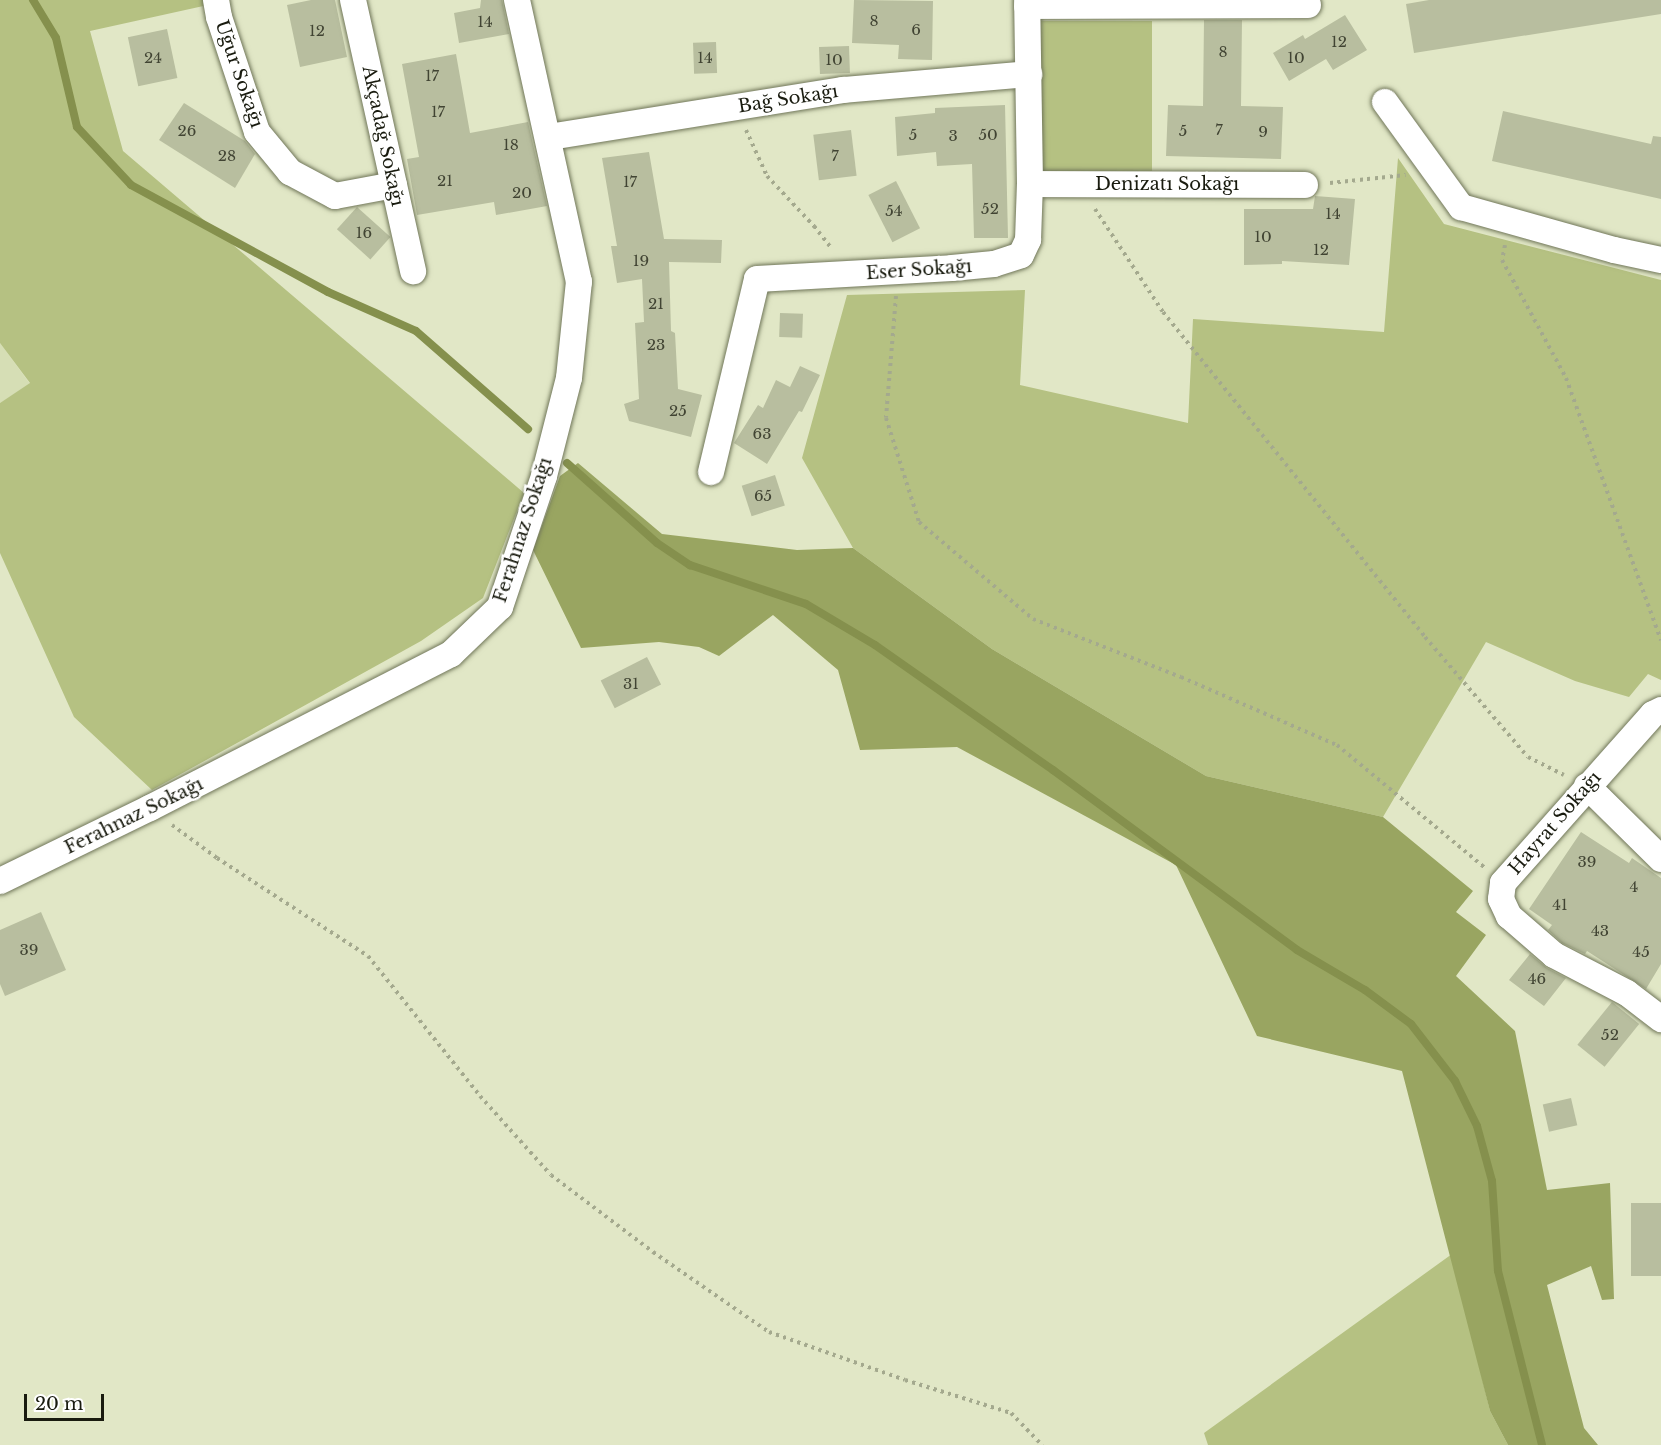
<!DOCTYPE html>
<meta charset="utf-8">
<style>
body{margin:0}
#map{position:relative;width:1661px;height:1445px;overflow:hidden;background:#e1e7c6;font-family:"Libre Baskerville",serif}
div>[style]{position:absolute}
.built>*{inset:0;background:#d6deb5}
.green>*{inset:0;background:#b5c182;transform-origin:0 0}
.forest>*{inset:0;background:#99a561}
.stream>*{height:8px;margin:-4px;padding:0 4px;transform-origin:4px;border-radius:4px;background:#85904d}
.building>*{inset:0;background:#b8be9f;transform-origin:0 0}
.path>*{height:4px;margin-top:-2px;transform-origin:0;background:repeating-linear-gradient(90deg,#a4a98e 0 3px,transparent 0 7.5px)}
.roads{filter:drop-shadow(0 0 2px #707659) drop-shadow(0 0 2px #707659)}
.minor>*{height:26px;margin:-13px;padding:0 13px;transform-origin:13px;border-radius:13px;background:#fff}
span{translate:-50% -50%;white-space:nowrap;text-align:center;line-height:1.15;-webkit-text-stroke:5px #fff;paint-order:stroke}
.number-label{font-size:15px;color:#414433}
.number-label span{-webkit-text-stroke-width:0}
.street-label{font-size:18px;color:#191b0f}
.scale{position:absolute;left:24px;top:1394px;width:80px;height:27px;box-sizing:border-box;border:3px solid #191b0f;border-top:0;padding-left:8px;font-size:18px;line-height:21px;white-space:nowrap;color:#191b0f;-webkit-text-stroke:4px #fff;paint-order:stroke}
</style>
<div id="map">
<div class="built">
<i style="clip-path:polygon(0 343px,30px 384px,0 403px)"></i>
</div>
<div class="green">
<i style="clip-path:polygon(0 0,217px 0,217px 3px,90px 31px,123px 151px,524px 493px,483px 598px,421px 641px,152px 790px,74px 717px,0 553px,0 403px,30px 383px,0 343px)"></i>
<i style="left:1041px;top:21px;width:111px;height:150px"></i>
<i style="clip-path:polygon(1398px 158px,1444px 224px,1661px 280px,1661px 680px,1648px 674px,1629px 697px,1575px 681px,1486px 642px,1383px 817px,1206px 776px,992px 649px,853px 548px,802px 458px,847px 295px,1025px 290px,1020px 385px,1188px 423px,1193px 319px,1384px 332px)"></i>
<i style="clip-path:polygon(1452px 1254px,1490px 1411px,1508px 1445px,1208px 1445px,1204px 1433px)"></i>
</div>
<div class="forest">
<i style="clip-path:polygon(578px 463px,662px 534px,797px 550px,853px 548px,992px 649px,1206px 776px,1383px 817px,1473px 891px,1456px 912px,1486px 935px,1456px 976px,1515px 1031px,1547px 1190px,1610px 1183px,1614px 1299px,1602px 1300px,1591px 1266px,1547px 1285px,1584px 1428px,1598px 1445px,1508px 1445px,1490px 1411px,1402px 1071px,1257px 1036px,1176px 865px,957px 747px,860px 750px,838px 670px,773px 615px,719px 656px,699px 647px,659px 642px,581px 648px,533px 550px,560px 476px)"></i>
</div>
<div class="stream">
<i style="left:33px;top:0;width:44px;rotate:58.8deg"></i>
<i style="left:56px;top:38px;width:91px;rotate:76.7deg"></i>
<i style="left:77px;top:127px;width:79px;rotate:47deg"></i>
<i style="left:131px;top:185px;width:224px;rotate:28.5deg"></i>
<i style="left:328px;top:292px;width:96px;rotate:23.9deg"></i>
<i style="left:416px;top:331px;width:149px;rotate:41.2deg"></i>
<i style="left:567px;top:463px;width:120px;rotate:41.6deg"></i>
<i style="left:657px;top:543px;width:40px;rotate:34deg"></i>
<i style="left:690px;top:565px;width:122px;rotate:18.6deg"></i>
<i style="left:806px;top:604px;width:80px;rotate:30.7deg"></i>
<i style="left:875px;top:645px;width:218px;rotate:35.1deg"></i>
<i style="left:1053px;top:770px;width:303px;rotate:36.4deg"></i>
<i style="left:1297px;top:950px;width:79px;rotate:30.5deg"></i>
<i style="left:1365px;top:990px;width:57px;rotate:36.5deg"></i>
<i style="left:1411px;top:1024px;width:72px;rotate:52.3deg"></i>
<i style="left:1455px;top:1081px;width:50px;rotate:63.9deg"></i>
<i style="left:1477px;top:1126px;width:57px;rotate:74.7deg"></i>
<i style="left:1492px;top:1181px;width:90px;rotate:86.2deg"></i>
<i style="left:1498px;top:1271px;width:179px;rotate:75.8deg"></i>
</div>
<div class="building">
<i style="clip-path:polygon(311px 0,335px 0,347px 57px,300px 67px,287px 5px)"></i>
<i style="clip-path:polygon(481px 0,502px 0,509px 34px,459px 43px,454px 13px,480px 8px)"></i>
<i style="clip-path:polygon(854px 0,933px 1px,932px 60px,898px 59px,899px 45px,852px 43px)"></i>
<i style="clip-path:polygon(1429px 0,1661px 0,1661px 14px,1414px 53px,1406px 4px)"></i>
<i style="clip-path:polygon(1345px 15px,1367px 50px,1333px 70px,1326px 59px,1289px 81px,1273px 53px,1303px 35px,1305px 39px)"></i>
<i style="clip-path:polygon(1204px 20px,1242px 20px,1241px 106px,1283px 107px,1281px 159px,1166px 156px,1168px 105px,1203px 106px)"></i>
<i style="left:167px;top:29px;width:50px;height:40px;rotate:78deg"></i>
<i style="left:716px;top:42px;width:31px;height:23px;rotate:88deg"></i>
<i style="left:849px;top:46px;width:27px;height:30px;rotate:88deg"></i>
<i style="clip-path:polygon(456px 54px,470px 133px,528px 122px,547px 206px,496px 215px,494px 202px,417px 215px,407px 159px,419px 157px,402px 64px)"></i>
<i style="clip-path:polygon(184px 103px,245px 141px,255px 154px,235px 188px,159px 140px)"></i>
<i style="clip-path:polygon(1005px 105px,1008px 238px,974px 238px,972px 164px,937px 166px,936px 152px,897px 156px,895px 117px,935px 113px,935px 108px)"></i>
<i style="clip-path:polygon(1503px 111px,1651px 144px,1653px 136px,1661px 137px,1661px 199px,1492px 161px)"></i>
<i style="left:851px;top:130px;width:46px;height:38px;rotate:83deg"></i>
<i style="clip-path:polygon(649px 152px,664px 239px,722px 240px,721px 263px,669px 262px,671px 331px,675px 333px,678px 389px,702px 395px,691px 437px,629px 421px,624px 404px,639px 399px,635px 323px,644px 322px,642px 279px,617px 283px,611px 246px,617px 246px,602px 158px)"></i>
<i style="left:896px;top:181px;width:53px;height:31px;rotate:63deg"></i>
<i style="clip-path:polygon(1315px 196px,1355px 199px,1349px 265px,1282px 261px,1282px 264px,1244px 265px,1244px 209px,1313px 209px)"></i>
<i style="left:357px;top:207px;width:45px;height:30px;rotate:42deg"></i>
<i style="left:780px;top:313px;width:23px;height:24px;rotate:2deg"></i>
<i style="clip-path:polygon(800px 366px,820px 375px,802px 412px,799px 411px,767px 464px,734px 443px,758px 405px,763px 408px,776px 380px,790px 387px)"></i>
<i style="left:775px;top:475px;width:32px;height:35px;rotate:72deg"></i>
<i style="left:647px;top:657px;width:31px;height:52px;rotate:63deg"></i>
<i style="clip-path:polygon(1581px 832px,1629px 863px,1632px 858px,1661px 878px,1661px 964px,1646px 989px,1587px 951px,1585px 954px,1562px 943px,1548px 930px,1552px 925px,1529px 909px)"></i>
<i style="clip-path:polygon(41px 912px,66px 970px,5px 996px,0 984px,0 930px)"></i>
<i style="clip-path:polygon(1530px 954px,1547px 968px,1566px 978px,1544px 1006px,1509px 980px)"></i>
<i style="left:1612px;top:1002px;width:35px;height:55px;rotate:39deg"></i>
<i style="left:1571px;top:1098px;width:28px;height:29px;rotate:77deg"></i>
<i style="left:1661px;top:1203px;width:73px;height:30px;rotate:90deg"></i>
</div>
<div class="path">
<i style="left:746px;top:130px;width:51px;rotate:65.5deg"></i>
<i style="left:767px;top:176px;width:69px;rotate:46.8deg"></i>
<i style="left:814px;top:226px;width:29px;rotate:52deg"></i>
<i style="left:1330px;top:183px;width:76px;rotate:-6deg"></i>
<i style="left:1095px;top:209px;width:123px;rotate:56.6deg"></i>
<i style="left:1163px;top:312px;width:417px;rotate:51.1deg"></i>
<i style="left:1425px;top:637px;width:158px;rotate:49.4deg"></i>
<i style="left:1528px;top:757px;width:40px;rotate:26.6deg"></i>
<i style="left:1505px;top:245px;width:15px;rotate:101deg"></i>
<i style="left:1502px;top:260px;width:134px;rotate:61.5deg"></i>
<i style="left:1566px;top:378px;width:279px;rotate:70.1deg"></i>
<i style="left:896px;top:296px;width:122px;rotate:94.7deg"></i>
<i style="left:886px;top:418px;width:109px;rotate:72.4deg"></i>
<i style="left:919px;top:522px;width:150px;rotate:40.4deg"></i>
<i style="left:1033px;top:619px;width:159px;rotate:21.4deg"></i>
<i style="left:1181px;top:677px;width:170px;rotate:23.6deg"></i>
<i style="left:1337px;top:745px;width:191px;rotate:39.7deg"></i>
<i style="left:172px;top:825px;width:56px;rotate:36.3deg"></i>
<i style="left:217px;top:858px;width:180px;rotate:33deg"></i>
<i style="left:368px;top:956px;width:179px;rotate:51.3deg"></i>
<i style="left:480px;top:1096px;width:106px;rotate:48.1deg"></i>
<i style="left:551px;top:1175px;width:128px;rotate:37deg"></i>
<i style="left:653px;top:1252px;width:141px;rotate:34.6deg"></i>
<i style="left:769px;top:1332px;width:144px;rotate:19.4deg"></i>
<i style="left:905px;top:1380px;width:111px;rotate:17.3deg"></i>
<i style="left:1011px;top:1413px;width:45px;rotate:45.9deg"></i>
</div>
<div class="roads">
<div class="minor">
<i style="left:216px;top:0;width:17px;rotate:80deg"></i>
<i style="left:219px;top:17px;width:121px;rotate:71.7deg"></i>
<i style="left:257px;top:132px;width:52px;rotate:50.5deg"></i>
<i style="left:290px;top:172px;width:51px;rotate:28.1deg"></i>
<i style="left:335px;top:196px;width:60px;rotate:-10.6deg"></i>
<i style="left:353px;top:0;width:278px;rotate:77.5deg"></i>
<i style="left:1027px;top:6px;width:281px;rotate:-0.2deg"></i>
<i style="left:1385px;top:102px;width:130px;rotate:54.1deg"></i>
<i style="left:1461px;top:207px;width:159px;rotate:15.7deg"></i>
<i style="left:1614px;top:250px;width:48px;rotate:12deg"></i>
<i style="left:549px;top:137px;width:298px;rotate:-9.1deg"></i>
<i style="left:843px;top:90px;width:187px;rotate:-4.9deg"></i>
<i style="left:1030px;top:184px;width:275px;rotate:0.2deg"></i>
<i style="left:711px;top:472px;width:198px;rotate:-76.6deg"></i>
<i style="left:757px;top:279px;width:195px;rotate:-3.2deg"></i>
<i style="left:952px;top:268px;width:42px;rotate:-5.4deg"></i>
<i style="left:994px;top:264px;width:28px;rotate:-18deg"></i>
<i style="left:1021px;top:255px;width:17px;rotate:-65deg"></i>
<i style="left:1028px;top:240px;width:56px;rotate:-88deg"></i>
<i style="left:1030px;top:184px;width:184px;rotate:-90.9deg"></i>
<i style="left:1661px;top:710px;width:9px;rotate:153deg"></i>
<i style="left:1653px;top:714px;width:226px;rotate:131.6deg"></i>
<i style="left:1503px;top:883px;width:16px;rotate:97deg"></i>
<i style="left:1501px;top:899px;width:19px;rotate:65deg"></i>
<i style="left:1509px;top:916px;width:60px;rotate:40.9deg"></i>
<i style="left:1554px;top:955px;width:82px;rotate:27.5deg"></i>
<i style="left:1627px;top:993px;width:43px;rotate:37.4deg"></i>
<i style="left:1587px;top:786px;width:104px;rotate:44.6deg"></i>
<i style="left:0;top:881px;width:167px;rotate:-26deg"></i>
<i style="left:150px;top:808px;width:338px;rotate:-27.1deg"></i>
<i style="left:451px;top:654px;width:68px;rotate:-43.8deg"></i>
<i style="left:500px;top:607px;width:138px;rotate:-71.4deg"></i>
<i style="left:544px;top:476px;width:101px;rotate:-75.7deg"></i>
<i style="left:569px;top:378px;width:97px;rotate:-84.1deg"></i>
<i style="left:579px;top:282px;width:289px;rotate:-102.4deg"></i>
</div>
</div>
<div class="number-label">
<span style="left:874px;top:21px">8</span>
<span style="left:485px;top:22px">14</span>
<span style="left:916px;top:30px">6</span>
<span style="left:317px;top:31px">12</span>
<span style="left:1339px;top:42px">12</span>
<span style="left:1223px;top:52px">8</span>
<span style="left:153px;top:58px">24</span>
<span style="left:705px;top:58px">14</span>
<span style="left:1296px;top:58px">10</span>
<span style="left:834px;top:60px">10</span>
<span style="left:432px;top:76px">17</span>
<span style="left:438px;top:112px">17</span>
<span style="left:1219px;top:130px">7</span>
<span style="left:187px;top:131px">26</span>
<span style="left:1183px;top:131px">5</span>
<span style="left:1263px;top:132px">9</span>
<span style="left:913px;top:135px">5</span>
<span style="left:988px;top:135px">50</span>
<span style="left:953px;top:136px">3</span>
<span style="left:511px;top:145px">18</span>
<span style="left:227px;top:156px">28</span>
<span style="left:835px;top:156px">7</span>
<span style="left:445px;top:181px">21</span>
<span style="left:630px;top:182px">17</span>
<span style="left:522px;top:193px">20</span>
<span style="left:990px;top:209px">52</span>
<span style="left:894px;top:211px">54</span>
<span style="left:1333px;top:214px">14</span>
<span style="left:364px;top:233px">16</span>
<span style="left:1263px;top:237px">10</span>
<span style="left:1321px;top:250px">12</span>
<span style="left:641px;top:261px">19</span>
<span style="left:656px;top:304px">21</span>
<span style="left:656px;top:345px">23</span>
<span style="left:678px;top:411px">25</span>
<span style="left:762px;top:434px">63</span>
<span style="left:763px;top:496px">65</span>
<span style="left:631px;top:684px">31</span>
<span style="left:1587px;top:862px">39</span>
<span style="left:1634px;top:887px">4</span>
<span style="left:1560px;top:905px">41</span>
<span style="left:1600px;top:931px">43</span>
<span style="left:29px;top:950px">39</span>
<span style="left:1641px;top:952px">45</span>
<span style="left:1537px;top:979px">46</span>
<span style="left:1610px;top:1035px">52</span>
</div>
<div class="street-label">
<span style="left:239px;top:74px;rotate:71deg">Uğur Sokağı</span>
<span style="left:788px;top:99px;rotate:-9deg">Bağ Sokağı</span>
<span style="left:383px;top:136px;rotate:78deg">Akçadağ Sokağı</span>
<span style="left:1167px;top:184px">Denizatı Sokağı</span>
<span style="left:919px;top:270px;rotate:-4deg">Eser Sokağı</span>
<span style="left:523px;top:530px;rotate:-72deg">Ferahnaz Sokağı</span>
<span style="left:134px;top:816px;rotate:-26deg">Ferahnaz Sokağı</span>
<span style="left:1555px;top:823px;rotate:-49deg">Hayrat Sokağı</span>
</div>
<div class="scale">20 m</div>
</div>
